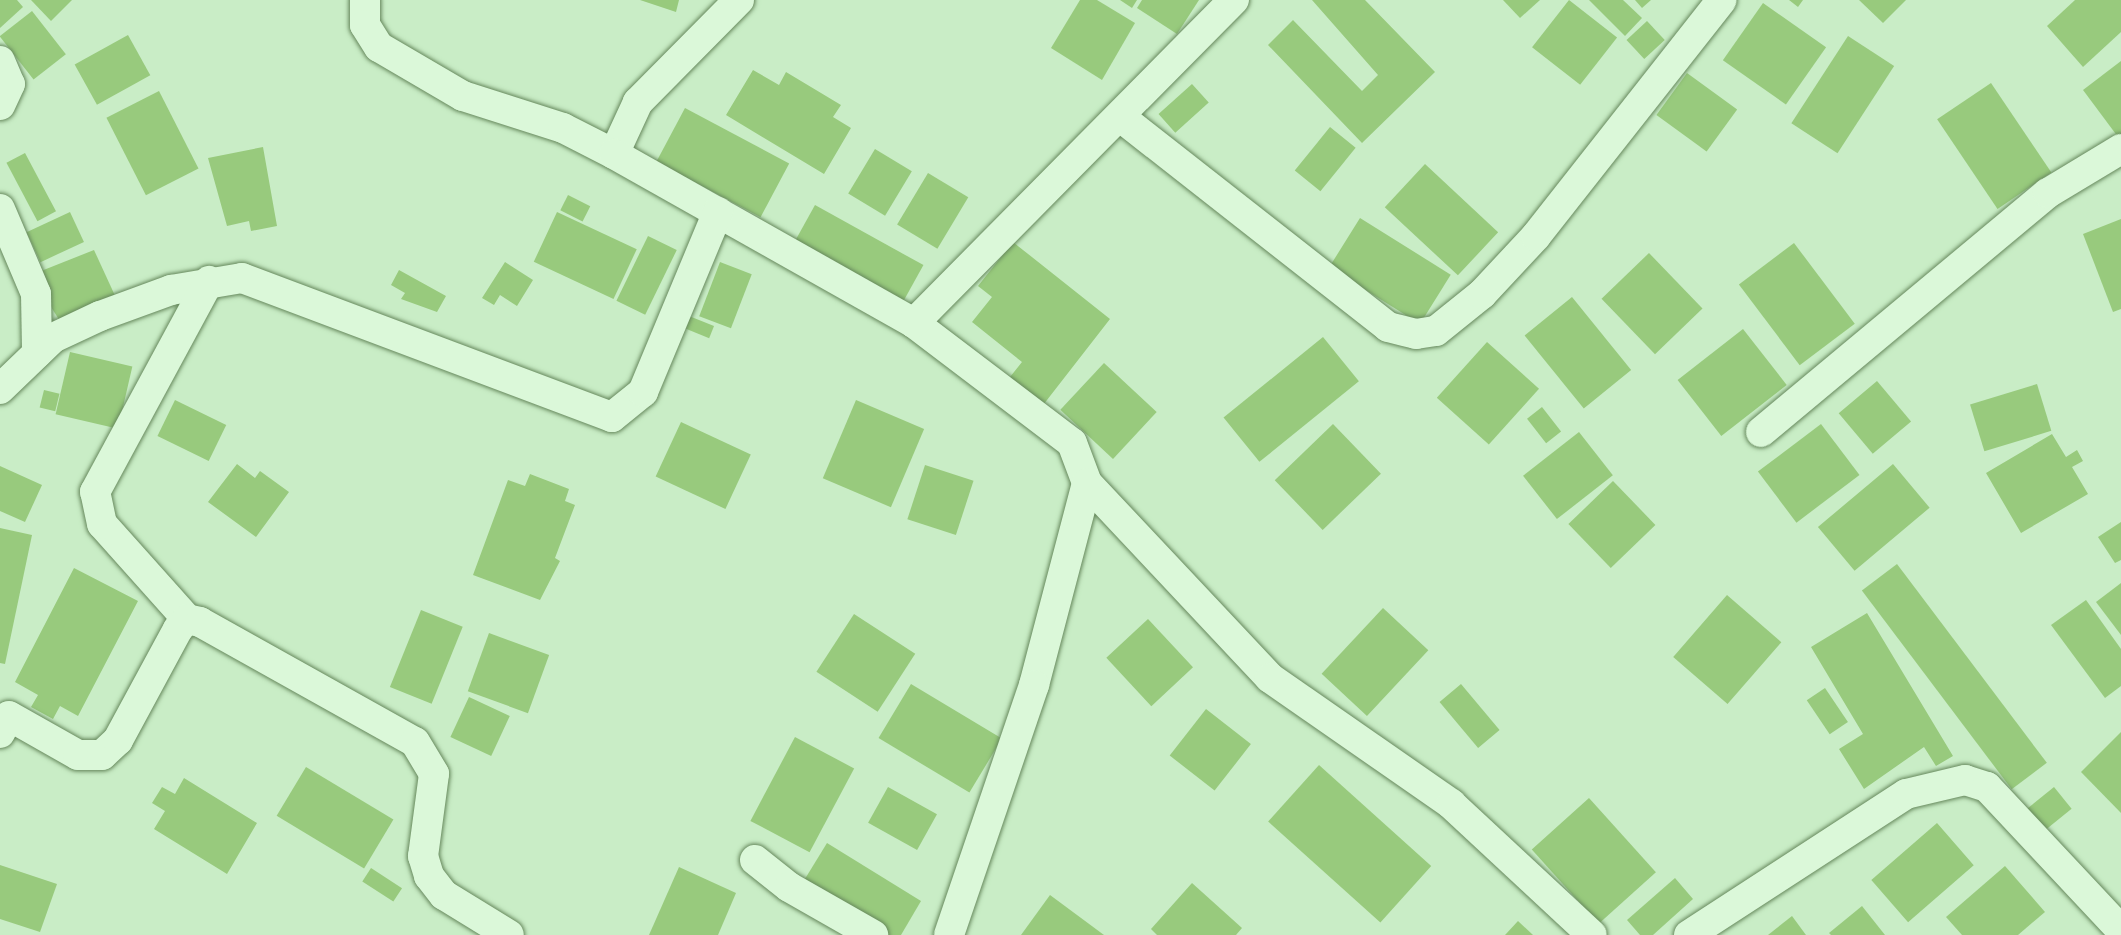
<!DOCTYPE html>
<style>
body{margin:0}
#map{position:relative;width:2121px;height:935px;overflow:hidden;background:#c9edc6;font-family:"Roboto Serif",serif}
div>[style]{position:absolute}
.building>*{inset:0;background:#98ca7d;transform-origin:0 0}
.roads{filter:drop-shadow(0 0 2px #66885c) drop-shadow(0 0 2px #66885c)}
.minor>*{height:30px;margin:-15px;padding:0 15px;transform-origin:15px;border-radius:15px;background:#dbf8d9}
span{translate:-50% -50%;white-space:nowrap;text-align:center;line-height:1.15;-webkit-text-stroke:6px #d7f5d6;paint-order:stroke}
</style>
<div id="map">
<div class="building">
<i style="clip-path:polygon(0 0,17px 0,23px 7px,0 28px)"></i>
<i style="clip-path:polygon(31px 0,72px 0,51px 21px)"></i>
<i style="clip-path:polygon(640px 0,679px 0,676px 12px)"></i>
<i style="clip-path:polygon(1080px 0,1097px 0,1135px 23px,1102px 80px,1051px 48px)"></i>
<i style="clip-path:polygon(1120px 0,1137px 0,1132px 8px)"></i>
<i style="clip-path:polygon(1142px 0,1199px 0,1177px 34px,1137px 8px)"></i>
<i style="clip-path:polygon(1312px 0,1365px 0,1435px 72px,1362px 143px,1268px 45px,1293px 20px,1362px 91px,1378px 75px)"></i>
<i style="clip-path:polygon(1503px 0,1540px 0,1520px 18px)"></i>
<i style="left:1569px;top:0;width:61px;height:60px;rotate:38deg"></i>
<i style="clip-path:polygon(1589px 0,1623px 0,1642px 18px,1625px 36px)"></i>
<i style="clip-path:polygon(1635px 0,1651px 0,1642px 8px)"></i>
<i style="clip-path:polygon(1789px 0,1803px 0,1798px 7px)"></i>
<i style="clip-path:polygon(1859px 0,1906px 0,1883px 23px)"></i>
<i style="clip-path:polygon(2075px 0,2121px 0,2121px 32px,2083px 67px,2047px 26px)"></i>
<i style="left:1763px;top:3px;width:77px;height:70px;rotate:35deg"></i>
<i style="left:32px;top:11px;width:55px;height:41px;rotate:52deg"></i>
<i style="left:1647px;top:21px;width:26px;height:28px;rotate:47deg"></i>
<i style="left:128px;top:35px;width:46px;height:61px;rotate:61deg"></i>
<i style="left:1848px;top:36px;width:55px;height:104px;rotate:33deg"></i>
<i style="clip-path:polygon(2121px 61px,2121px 141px,2083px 90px)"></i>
<i style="clip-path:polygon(753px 70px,779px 85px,786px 72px,841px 105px,833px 117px,851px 128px,824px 174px,726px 115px)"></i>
<i style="left:1687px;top:73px;width:62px;height:52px;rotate:36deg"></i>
<i style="left:1991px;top:83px;width:108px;height:65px;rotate:56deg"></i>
<i style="left:1192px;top:84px;width:25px;height:45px;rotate:48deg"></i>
<i style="left:159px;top:91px;width:87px;height:59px;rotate:63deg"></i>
<i style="left:685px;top:108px;width:118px;height:61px;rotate:28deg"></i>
<i style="left:1330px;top:127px;width:33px;height:56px;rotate:39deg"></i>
<i style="clip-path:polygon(263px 147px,277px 226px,251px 231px,249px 221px,227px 226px,208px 158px)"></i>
<i style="left:875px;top:149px;width:43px;height:52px;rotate:31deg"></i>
<i style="left:25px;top:153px;width:66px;height:21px;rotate:62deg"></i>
<i style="left:1425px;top:164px;width:100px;height:59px;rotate:43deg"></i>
<i style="left:928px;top:173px;width:47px;height:60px;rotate:31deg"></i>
<i style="left:568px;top:195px;width:25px;height:17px;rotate:27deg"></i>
<i style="left:815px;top:205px;width:124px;height:48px;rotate:29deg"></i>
<i style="left:70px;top:212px;width:33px;height:48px;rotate:65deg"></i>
<i style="left:557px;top:212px;width:88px;height:55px;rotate:25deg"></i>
<i style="left:1360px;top:218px;width:107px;height:58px;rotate:32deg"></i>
<i style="clip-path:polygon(2121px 219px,2121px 309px,2113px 312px,2083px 234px)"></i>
<i style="left:648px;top:236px;width:32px;height:72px;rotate:26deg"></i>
<i style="clip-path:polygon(1013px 242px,1110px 319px,1040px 409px,1006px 382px,1022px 362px,972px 322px,992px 297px,978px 286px)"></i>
<i style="left:1794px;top:243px;width:101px;height:69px;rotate:53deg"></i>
<i style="clip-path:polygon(94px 250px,117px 300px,63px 326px,31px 275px)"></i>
<i style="left:1649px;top:253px;width:77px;height:66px;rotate:46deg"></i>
<i style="clip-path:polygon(505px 262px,533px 280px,517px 306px,500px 295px,494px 305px,482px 298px)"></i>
<i style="left:720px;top:262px;width:34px;height:58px;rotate:21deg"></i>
<i style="clip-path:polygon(399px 270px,446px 296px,437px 312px,401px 299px,405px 293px,391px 285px)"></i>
<i style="left:1572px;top:297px;width:94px;height:61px;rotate:51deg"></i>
<i style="left:689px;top:316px;width:27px;height:13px;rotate:22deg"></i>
<i style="left:1743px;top:329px;width:71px;height:83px;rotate:52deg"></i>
<i style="left:1323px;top:337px;width:57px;height:128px;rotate:51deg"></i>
<i style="left:1487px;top:342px;width:70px;height:75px;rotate:42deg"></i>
<i style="left:70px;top:352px;width:64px;height:64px;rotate:13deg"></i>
<i style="left:1104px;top:363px;width:72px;height:64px;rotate:43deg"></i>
<i style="left:1877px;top:381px;width:53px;height:50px;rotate:50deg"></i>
<i style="left:2037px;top:384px;width:49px;height:70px;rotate:73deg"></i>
<i style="left:44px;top:390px;width:16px;height:18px;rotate:14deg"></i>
<i style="left:175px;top:400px;width:57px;height:40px;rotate:26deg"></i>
<i style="left:856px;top:400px;width:74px;height:85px;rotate:23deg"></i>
<i style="left:1542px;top:407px;width:31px;height:19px;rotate:52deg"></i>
<i style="left:681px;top:422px;width:77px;height:60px;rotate:25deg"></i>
<i style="left:1333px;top:424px;width:69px;height:81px;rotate:46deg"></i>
<i style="left:1821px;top:424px;width:64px;height:79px;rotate:53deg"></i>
<i style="left:1579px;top:432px;width:55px;height:71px;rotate:52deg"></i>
<i style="clip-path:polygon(2052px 434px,2066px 457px,2077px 450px,2083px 461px,2072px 467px,2088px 494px,2021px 533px,1986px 473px)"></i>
<i style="clip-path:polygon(237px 464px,255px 478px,260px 471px,289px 492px,256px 537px,208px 502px)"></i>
<i style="left:1893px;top:464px;width:57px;height:98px;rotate:50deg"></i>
<i style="left:925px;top:465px;width:51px;height:57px;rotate:18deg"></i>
<i style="clip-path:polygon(0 466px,42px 485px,25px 522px,0 511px)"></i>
<i style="clip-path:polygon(530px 474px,569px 489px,565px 501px,575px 505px,555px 558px,560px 561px,540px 600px,473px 575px,508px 480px,525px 486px)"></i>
<i style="left:1613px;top:481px;width:61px;height:62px;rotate:46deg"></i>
<i style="clip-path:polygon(2121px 522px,2121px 560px,2115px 563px,2098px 537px)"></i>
<i style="clip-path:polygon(0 528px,32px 535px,5px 664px,0 663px)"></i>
<i style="left:1897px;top:564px;width:249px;height:44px;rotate:53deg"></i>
<i style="clip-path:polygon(74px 568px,138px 601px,78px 716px,60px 706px,53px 719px,31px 707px,38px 695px,15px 682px)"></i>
<i style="clip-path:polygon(2121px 583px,2121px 635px,2096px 602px)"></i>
<i style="left:1727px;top:595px;width:72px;height:82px;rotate:41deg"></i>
<i style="clip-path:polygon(2086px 600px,2121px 649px,2121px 686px,2105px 698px,2051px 625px)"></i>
<i style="left:1383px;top:608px;width:62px;height:90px;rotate:43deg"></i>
<i style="left:421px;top:610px;width:45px;height:83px;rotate:22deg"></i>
<i style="clip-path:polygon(1867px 613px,1953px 756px,1936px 766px,1924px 747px,1864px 789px,1839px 749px,1863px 734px,1811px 647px)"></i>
<i style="left:854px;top:614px;width:73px;height:69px;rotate:33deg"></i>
<i style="left:1148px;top:619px;width:66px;height:57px;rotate:47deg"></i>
<i style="left:489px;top:633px;width:64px;height:62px;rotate:20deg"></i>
<i style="left:911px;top:684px;width:106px;height:63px;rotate:31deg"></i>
<i style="left:1461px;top:684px;width:60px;height:28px;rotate:50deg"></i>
<i style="left:1825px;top:688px;width:41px;height:22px;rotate:56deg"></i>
<i style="left:469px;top:697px;width:45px;height:44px;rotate:25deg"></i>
<i style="left:1206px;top:709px;width:57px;height:59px;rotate:38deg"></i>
<i style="clip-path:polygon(2121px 732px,2121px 813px,2081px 772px)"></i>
<i style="left:795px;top:737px;width:67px;height:95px;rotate:28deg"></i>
<i style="left:1319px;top:765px;width:151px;height:76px;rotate:42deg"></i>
<i style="left:306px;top:767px;width:102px;height:57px;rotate:31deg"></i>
<i style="clip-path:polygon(184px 778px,257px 823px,227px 874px,154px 829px,165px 811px,152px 803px,162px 787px,175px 794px)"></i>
<i style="left:888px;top:787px;width:56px;height:41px;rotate:29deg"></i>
<i style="left:2054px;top:787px;width:28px;height:35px;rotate:51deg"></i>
<i style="left:1589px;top:798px;width:100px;height:77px;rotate:48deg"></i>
<i style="left:1937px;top:823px;width:56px;height:87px;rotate:49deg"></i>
<i style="clip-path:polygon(827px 843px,921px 901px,901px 935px,878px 935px,800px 887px)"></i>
<i style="clip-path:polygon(0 865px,57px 884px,40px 932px,0 919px)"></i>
<i style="clip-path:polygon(2005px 866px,2045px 912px,2018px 935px,1962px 935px,1946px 917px)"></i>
<i style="clip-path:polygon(679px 867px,736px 893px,718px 935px,649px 935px)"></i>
<i style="left:371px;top:868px;width:37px;height:16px;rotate:33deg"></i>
<i style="clip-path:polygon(1675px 878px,1693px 899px,1653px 935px,1640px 935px,1627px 920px)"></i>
<i style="clip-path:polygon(1192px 883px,1242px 928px,1236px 935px,1157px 935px,1151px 929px)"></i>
<i style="clip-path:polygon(1050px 895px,1104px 935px,1021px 935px)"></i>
<i style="clip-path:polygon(1862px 906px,1885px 935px,1831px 935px,1829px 933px)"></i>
<i style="clip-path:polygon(1792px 916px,1806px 935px,1768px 935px)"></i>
<i style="clip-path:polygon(1518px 921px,1533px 935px,1505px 935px)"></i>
</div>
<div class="roads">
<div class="minor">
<i style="left:365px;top:0;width:25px;rotate:90deg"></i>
<i style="left:365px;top:25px;width:26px;rotate:58deg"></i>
<i style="left:379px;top:47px;width:97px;rotate:30.3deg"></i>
<i style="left:463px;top:96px;width:105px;rotate:17.7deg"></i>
<i style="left:563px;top:128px;width:57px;rotate:27deg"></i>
<i style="left:739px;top:0;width:144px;rotate:134.7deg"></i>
<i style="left:638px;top:102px;width:57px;rotate:114.8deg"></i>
<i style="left:614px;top:154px;width:344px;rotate:29.4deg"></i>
<i style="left:914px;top:323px;width:198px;rotate:37.2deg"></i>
<i style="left:1072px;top:443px;width:43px;rotate:69.4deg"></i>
<i style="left:1087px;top:483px;width:209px;rotate:104.7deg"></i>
<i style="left:1034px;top:685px;width:264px;rotate:108.8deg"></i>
<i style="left:0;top:61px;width:25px;rotate:67deg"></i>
<i style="left:10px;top:84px;width:23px;rotate:115deg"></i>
<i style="left:1123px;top:119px;width:337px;rotate:38.1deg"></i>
<i style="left:1388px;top:327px;width:29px;rotate:14deg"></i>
<i style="left:1416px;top:334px;width:20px;rotate:-9deg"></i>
<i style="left:1436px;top:331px;width:59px;rotate:-38.8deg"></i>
<i style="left:1482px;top:294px;width:79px;rotate:-47deg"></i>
<i style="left:1536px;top:236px;width:300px;rotate:-51.8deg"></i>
<i style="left:0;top:209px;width:92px;rotate:67deg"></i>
<i style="left:36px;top:294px;width:59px;rotate:89deg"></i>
<i style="left:914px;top:323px;width:455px;rotate:-45.3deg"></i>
<i style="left:0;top:389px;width:74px;rotate:-43.9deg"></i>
<i style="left:53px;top:338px;width:52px;rotate:-25.1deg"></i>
<i style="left:100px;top:316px;width:76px;rotate:-20.1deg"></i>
<i style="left:171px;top:290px;width:72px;rotate:-9.6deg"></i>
<i style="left:242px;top:278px;width:395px;rotate:20.6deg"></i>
<i style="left:612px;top:417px;width:40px;rotate:-39deg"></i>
<i style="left:643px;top:392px;width:195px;rotate:-67.4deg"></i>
<i style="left:1761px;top:432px;width:373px;rotate:-39.8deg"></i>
<i style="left:2048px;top:193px;width:85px;rotate:-31.1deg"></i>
<i style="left:1087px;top:483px;width:267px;rotate:46.8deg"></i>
<i style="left:1270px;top:678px;width:221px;rotate:34.8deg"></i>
<i style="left:1451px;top:804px;width:192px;rotate:42.9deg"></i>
<i style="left:187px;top:619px;width:127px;rotate:-131.8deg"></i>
<i style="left:102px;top:524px;width:33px;rotate:-102deg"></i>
<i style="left:95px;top:492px;width:240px;rotate:-61.6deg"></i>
<i style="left:0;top:733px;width:19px;rotate:-62deg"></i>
<i style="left:9px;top:716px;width:79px;rotate:29.5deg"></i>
<i style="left:78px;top:755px;width:24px"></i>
<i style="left:102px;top:755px;width:22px;rotate:-43deg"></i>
<i style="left:118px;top:740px;width:126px;rotate:-61.6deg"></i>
<i style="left:178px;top:629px;width:13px;rotate:-48deg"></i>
<i style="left:187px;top:619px;width:13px;rotate:13deg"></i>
<i style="left:200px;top:622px;width:246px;rotate:29.2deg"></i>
<i style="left:415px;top:742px;width:37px;rotate:59deg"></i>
<i style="left:434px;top:774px;width:83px;rotate:97.6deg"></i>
<i style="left:423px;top:856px;width:21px;rotate:73deg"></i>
<i style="left:429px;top:876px;width:24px;rotate:52deg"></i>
<i style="left:444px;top:895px;width:76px;rotate:31.6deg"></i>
<i style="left:755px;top:860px;width:43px;rotate:38.5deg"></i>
<i style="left:789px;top:887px;width:97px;rotate:29.7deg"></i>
<i style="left:1689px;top:935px;width:259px;rotate:-33deg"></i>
<i style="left:1906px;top:794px;width:61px;rotate:-13.3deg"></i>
<i style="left:1965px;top:780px;width:23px;rotate:18deg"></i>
<i style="left:1987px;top:787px;width:196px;rotate:46.9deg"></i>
</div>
</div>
</div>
